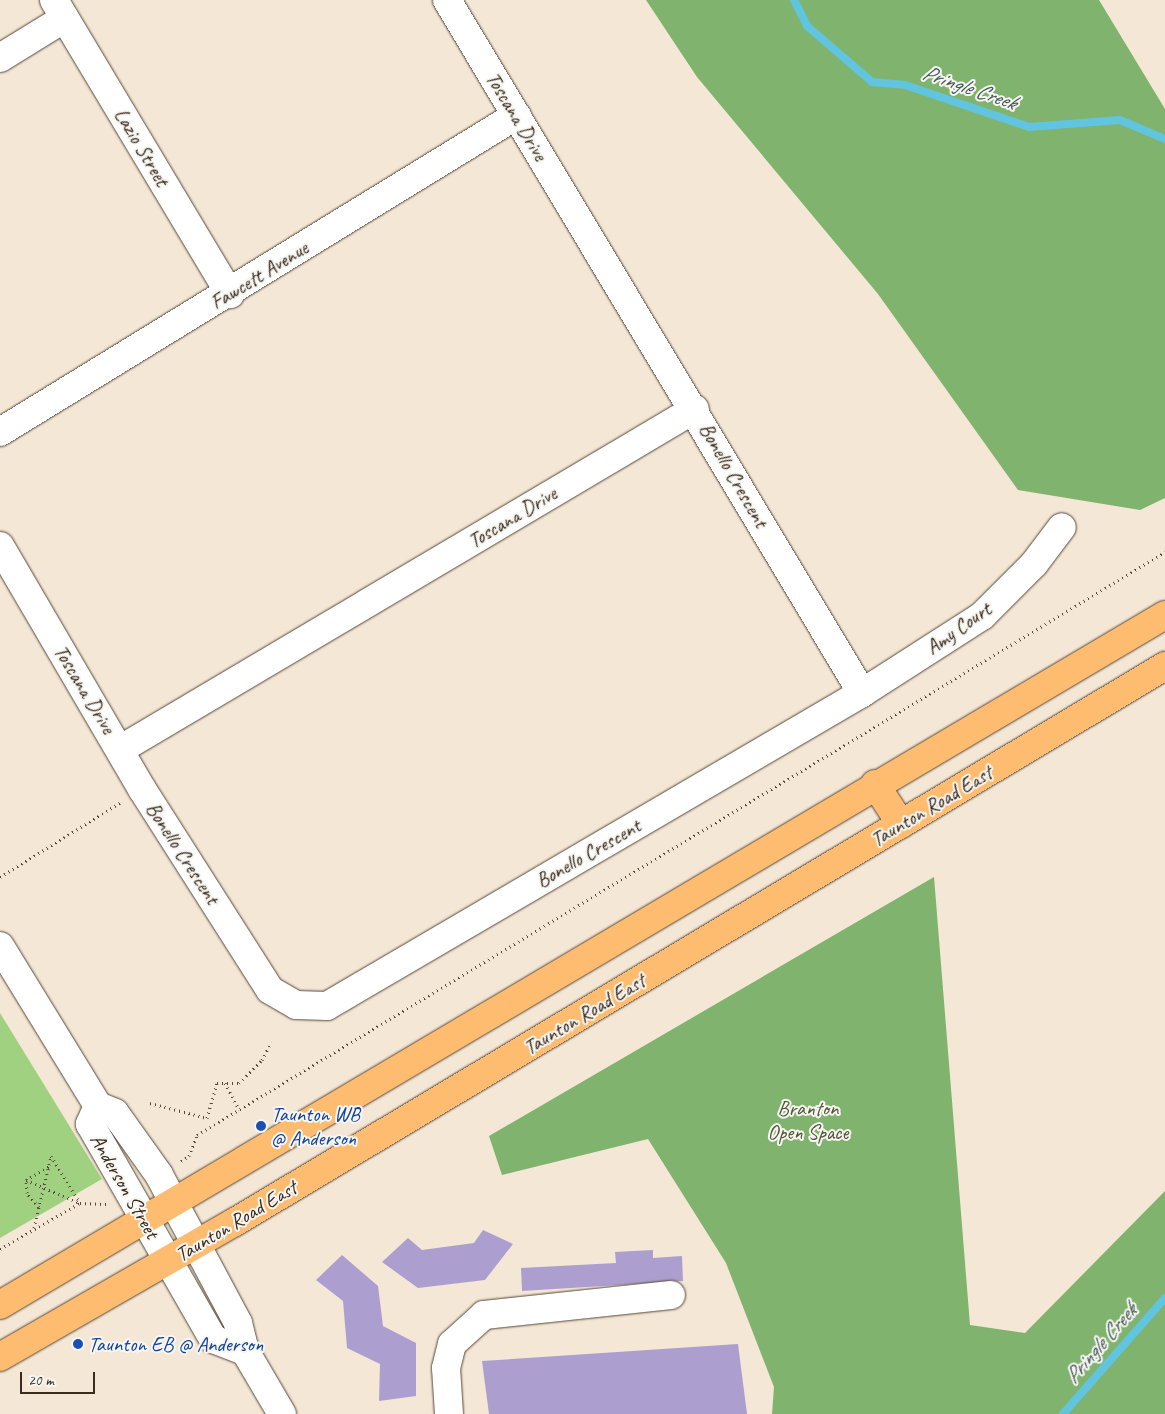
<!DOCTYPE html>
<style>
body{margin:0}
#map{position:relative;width:1165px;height:1414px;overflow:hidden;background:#f4e7d5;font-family:Caveat,sans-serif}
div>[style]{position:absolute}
.green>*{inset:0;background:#9fd180}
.forest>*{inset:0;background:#7fb36e}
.stream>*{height:8px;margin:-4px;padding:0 4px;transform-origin:4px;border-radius:4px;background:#61c5df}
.building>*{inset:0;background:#ac9fcf}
.path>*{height:3px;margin-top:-1.5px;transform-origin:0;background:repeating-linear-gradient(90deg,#574639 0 1px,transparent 0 5px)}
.roads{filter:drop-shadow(0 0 1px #574639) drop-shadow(0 0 1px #574639)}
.minor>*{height:28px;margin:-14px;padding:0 14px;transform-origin:14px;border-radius:14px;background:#fff}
.major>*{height:28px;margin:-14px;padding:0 14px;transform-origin:14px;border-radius:14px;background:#fdbc6f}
.dots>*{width:14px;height:14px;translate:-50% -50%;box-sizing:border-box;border:2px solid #f6f6f2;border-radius:50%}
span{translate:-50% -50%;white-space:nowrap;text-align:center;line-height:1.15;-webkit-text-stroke:4px #f6f6f2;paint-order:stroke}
.street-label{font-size:21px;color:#3b2a1e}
.park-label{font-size:21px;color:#545436}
.transit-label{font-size:21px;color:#164399}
.left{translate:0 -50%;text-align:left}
.water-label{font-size:22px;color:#465858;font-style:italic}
.scale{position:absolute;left:20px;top:1372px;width:75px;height:22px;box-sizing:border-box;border:2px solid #3b2a1e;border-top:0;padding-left:6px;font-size:15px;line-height:18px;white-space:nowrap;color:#3b2a1e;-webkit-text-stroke:4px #f6f6f2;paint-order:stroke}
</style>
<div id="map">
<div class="green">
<i style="clip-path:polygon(0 1013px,102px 1179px,0 1238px)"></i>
</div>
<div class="forest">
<i style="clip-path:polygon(646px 0,1099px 0,1165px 109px,1165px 498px,1140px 510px,1018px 490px,878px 294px,697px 77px)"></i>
<i style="clip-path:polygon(934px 877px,970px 1325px,1025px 1333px,1165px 1191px,1165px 1414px,772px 1414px,774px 1387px,726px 1263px,648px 1139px,502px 1175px,489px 1136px)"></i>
</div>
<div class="stream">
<i style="left:794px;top:0;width:29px;rotate:63deg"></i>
<i style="left:807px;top:26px;width:86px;rotate:40.7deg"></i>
<i style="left:872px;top:82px;width:33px;rotate:5deg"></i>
<i style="left:905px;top:85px;width:131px;rotate:18.7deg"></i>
<i style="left:1029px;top:127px;width:91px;rotate:-4.4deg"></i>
<i style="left:1120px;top:120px;width:49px;rotate:22.9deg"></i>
<i style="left:1063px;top:1414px;width:154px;rotate:-48.7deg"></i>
</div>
<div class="building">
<i style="clip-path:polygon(483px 1230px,513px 1244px,485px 1280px,418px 1288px,382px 1262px,408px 1238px,422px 1250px,474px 1243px)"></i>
<i style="clip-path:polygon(653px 1250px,653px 1258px,682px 1256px,683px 1281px,522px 1291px,521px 1268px,616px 1263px,615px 1252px)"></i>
<i style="clip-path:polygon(342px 1255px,378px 1286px,383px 1326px,416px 1343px,416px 1396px,379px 1401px,380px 1364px,347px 1348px,343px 1301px,316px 1280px)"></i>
<i style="clip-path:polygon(738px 1344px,747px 1414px,489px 1414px,482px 1361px)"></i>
</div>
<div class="path">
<i style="left:0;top:877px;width:142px;rotate:-31.8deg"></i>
<i style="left:225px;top:1083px;width:30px;rotate:62deg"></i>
<i style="left:150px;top:1103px;width:59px;rotate:14.7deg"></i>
<i style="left:207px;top:1118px;width:36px;rotate:-74deg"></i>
<i style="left:217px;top:1083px;width:22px"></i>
<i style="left:239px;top:1083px;width:33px;rotate:-45deg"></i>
<i style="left:262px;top:1060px;width:20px;rotate:-63deg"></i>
<i style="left:181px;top:1161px;width:9px;rotate:-32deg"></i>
<i style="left:189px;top:1156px;width:22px;rotate:-69deg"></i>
<i style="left:197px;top:1135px;width:1130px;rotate:-31.06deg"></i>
<i style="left:26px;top:1180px;width:59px;rotate:23.1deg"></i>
<i style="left:39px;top:1207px;width:18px;rotate:-131deg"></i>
<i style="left:27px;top:1193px;width:13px;rotate:-94deg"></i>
<i style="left:26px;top:1180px;width:27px;rotate:-31deg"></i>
<i style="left:34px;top:1228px;width:74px;rotate:-76.7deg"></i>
<i style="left:51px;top:1156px;width:55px;rotate:58.3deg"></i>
<i style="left:0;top:1249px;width:92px;rotate:-29.9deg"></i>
<i style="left:80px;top:1203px;width:27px;rotate:2deg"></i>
</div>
<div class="roads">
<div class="minor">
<i style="left:54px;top:0;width:343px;rotate:59.1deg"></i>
<i style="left:447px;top:0;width:808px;rotate:59.08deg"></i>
<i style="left:0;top:58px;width:76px;rotate:-31.6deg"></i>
<i style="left:0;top:432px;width:606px;rotate:-31.51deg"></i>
<i style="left:0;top:546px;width:281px;rotate:59.7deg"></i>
<i style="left:142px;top:789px;width:238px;rotate:57.5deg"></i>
<i style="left:270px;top:990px;width:30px;rotate:30deg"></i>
<i style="left:296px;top:1005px;width:31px;rotate:2deg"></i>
<i style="left:327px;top:1006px;width:620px;rotate:-30.33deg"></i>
<i style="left:862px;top:693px;width:143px;rotate:-32.7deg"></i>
<i style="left:982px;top:616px;width:74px;rotate:-45deg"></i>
<i style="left:1034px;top:564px;width:46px;rotate:-52.9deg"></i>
<i style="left:121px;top:749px;width:667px;rotate:-30.64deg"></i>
<i style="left:0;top:946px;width:188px;rotate:58.5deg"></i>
<i style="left:98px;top:1106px;width:18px;rotate:22deg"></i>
<i style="left:115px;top:1113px;width:76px;rotate:54.6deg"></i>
<i style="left:159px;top:1175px;width:168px;rotate:61.9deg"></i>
<i style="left:238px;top:1323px;width:29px;rotate:76deg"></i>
<i style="left:245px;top:1351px;width:73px;rotate:59.6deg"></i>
<i style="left:98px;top:1106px;width:20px;rotate:114deg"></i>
<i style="left:90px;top:1124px;width:248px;rotate:60.2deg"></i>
<i style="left:213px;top:1339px;width:34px;rotate:21deg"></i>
<i style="left:449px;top:1414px;width:46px;rotate:-93.7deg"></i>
<i style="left:446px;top:1368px;width:25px;rotate:-76deg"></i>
<i style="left:452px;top:1344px;width:43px;rotate:-42.2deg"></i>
<i style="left:484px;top:1315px;width:188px;rotate:-6.1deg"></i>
</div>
<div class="major">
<i style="left:875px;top:784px;width:48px;rotate:57deg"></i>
<i style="left:0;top:1305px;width:1354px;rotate:-30.64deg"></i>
<i style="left:0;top:1357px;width:271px;rotate:-29.9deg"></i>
<i style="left:235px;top:1222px;width:1084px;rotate:-30.87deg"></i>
</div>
</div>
<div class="dots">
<i style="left:261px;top:1126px;background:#1a4fb4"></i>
<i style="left:78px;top:1344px;background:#1a4fb4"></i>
</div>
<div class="street-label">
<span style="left:517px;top:116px;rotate:59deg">Toscana Drive</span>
<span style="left:142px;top:147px;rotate:59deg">Lazio Street</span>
<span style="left:259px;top:275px;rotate:-32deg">Fawcett Avenue</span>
<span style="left:734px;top:475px;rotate:60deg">Bonello Crescent</span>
<span style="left:512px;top:517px;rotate:-31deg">Toscana Drive</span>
<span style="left:958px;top:628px;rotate:-35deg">Amy Court</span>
<span style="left:85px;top:689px;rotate:59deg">Toscana Drive</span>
<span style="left:931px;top:806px;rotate:-31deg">Taunton Road East</span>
<span style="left:183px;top:853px;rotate:57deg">Bonello Crescent</span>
<span style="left:588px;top:853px;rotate:-30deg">Bonello Crescent</span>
<span style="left:584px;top:1014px;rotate:-31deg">Taunton Road East</span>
<span style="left:125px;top:1186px;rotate:60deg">Anderson Street</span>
<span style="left:236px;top:1221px;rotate:-31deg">Taunton Road East</span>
</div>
<div class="park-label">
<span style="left:808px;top:1120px">Branton<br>Open Space</span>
</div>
<div class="transit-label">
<span class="left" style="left:271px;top:1126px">Taunton WB<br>@ Anderson</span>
<span class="left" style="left:88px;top:1344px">Taunton EB @ Anderson</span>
</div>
<div class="water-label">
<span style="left:969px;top:88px;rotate:19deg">Pringle Creek</span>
<span style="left:1101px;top:1344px;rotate:-49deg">Pringle Creek</span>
</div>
<div class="scale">20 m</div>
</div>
